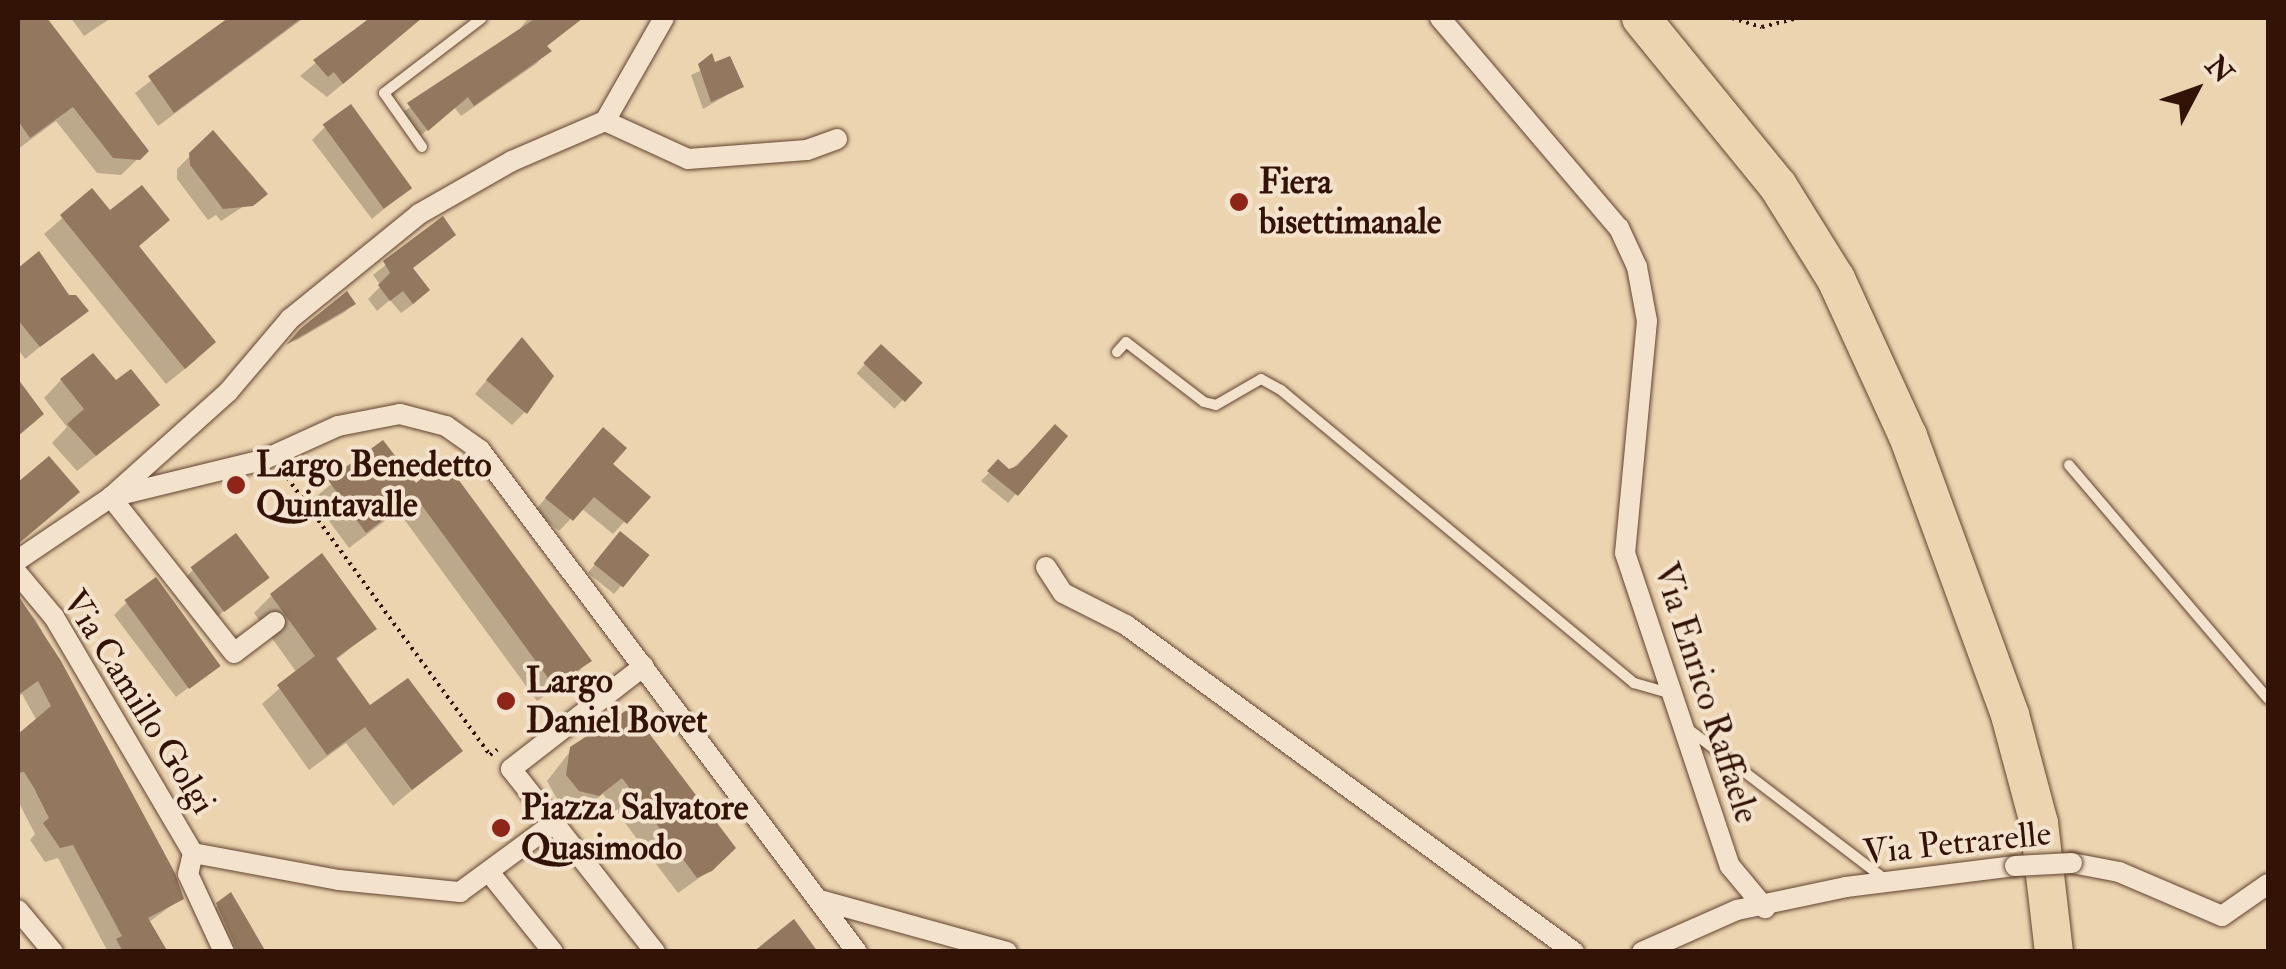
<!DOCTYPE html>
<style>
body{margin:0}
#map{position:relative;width:2286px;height:969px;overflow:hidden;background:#ecd4b0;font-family:"IM FELL Double Pica",serif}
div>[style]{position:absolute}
.shadow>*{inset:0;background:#0003;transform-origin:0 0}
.building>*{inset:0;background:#93775e;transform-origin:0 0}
.path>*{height:4px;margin-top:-2px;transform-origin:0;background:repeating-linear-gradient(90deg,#331306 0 2.5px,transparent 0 7.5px)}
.roads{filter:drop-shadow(0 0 2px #614330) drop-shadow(0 0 2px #614330)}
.lane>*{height:10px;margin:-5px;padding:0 5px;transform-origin:5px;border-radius:5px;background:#f3e3cc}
.street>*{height:20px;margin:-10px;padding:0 10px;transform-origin:10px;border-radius:10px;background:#f3e3cc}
.highway>*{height:38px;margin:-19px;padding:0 19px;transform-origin:19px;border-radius:19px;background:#ecd4b0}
.bridges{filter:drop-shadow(0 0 2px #614330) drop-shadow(0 0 2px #614330)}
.street-bridge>*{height:20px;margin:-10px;padding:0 10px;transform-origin:10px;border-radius:10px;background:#f3e3cc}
.dots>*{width:28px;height:28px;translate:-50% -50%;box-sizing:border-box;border:5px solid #f3e3cc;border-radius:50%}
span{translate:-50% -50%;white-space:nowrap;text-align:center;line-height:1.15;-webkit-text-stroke:8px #f3e3cc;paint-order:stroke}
.poi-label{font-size:35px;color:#331306;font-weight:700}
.left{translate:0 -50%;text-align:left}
.street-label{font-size:35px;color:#331306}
.frame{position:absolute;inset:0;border:20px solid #331306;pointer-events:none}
.north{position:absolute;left:2146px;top:40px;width:100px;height:100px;-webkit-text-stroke:8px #f3e3cc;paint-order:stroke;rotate:49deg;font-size:28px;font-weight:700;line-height:40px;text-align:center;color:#331306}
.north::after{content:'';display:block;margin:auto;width:35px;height:45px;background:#331306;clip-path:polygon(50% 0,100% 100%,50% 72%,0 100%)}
</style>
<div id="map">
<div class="shadow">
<i style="clip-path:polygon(18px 18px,44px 18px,146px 151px,121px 175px,97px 173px,56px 121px,18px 149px)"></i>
<i style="clip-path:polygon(71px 18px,111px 18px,84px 36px)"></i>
<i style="clip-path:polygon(232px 18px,304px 18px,158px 126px,135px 93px)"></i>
<i style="clip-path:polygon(369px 18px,422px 18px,327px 97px,300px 76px)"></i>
<i style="clip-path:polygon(528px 18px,583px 18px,545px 47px,548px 51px,536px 64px,461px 116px,454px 107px,414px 141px,396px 117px,516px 34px)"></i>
<i style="clip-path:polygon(713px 65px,741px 87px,703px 109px,691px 75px)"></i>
<i style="clip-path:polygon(325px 127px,410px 187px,372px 219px,312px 140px)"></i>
<i style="clip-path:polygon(213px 133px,264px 193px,221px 221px,216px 215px,208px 220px,177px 179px,177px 169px)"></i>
<i style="clip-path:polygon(92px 192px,110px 214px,167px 220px,138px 247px,196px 360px,166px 384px,44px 234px)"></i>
<i style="clip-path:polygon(442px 220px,411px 269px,416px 302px,401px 313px,390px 300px,377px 311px,368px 299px,381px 286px,373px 275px)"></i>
<i style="clip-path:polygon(38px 254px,68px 298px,85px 310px,25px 359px,18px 349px,18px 271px)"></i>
<i style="clip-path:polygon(346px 294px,353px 304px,345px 312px,292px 343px)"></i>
<i style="left:881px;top:347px;width:52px;height:36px;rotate:43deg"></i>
<i style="clip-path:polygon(509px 354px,525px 412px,512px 425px,475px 394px)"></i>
<i style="clip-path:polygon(61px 380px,139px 422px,77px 471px,52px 443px,67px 427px,44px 398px)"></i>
<i style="clip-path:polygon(1055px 427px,1065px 437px,1008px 503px,981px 481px,998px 463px,1009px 472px)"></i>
<i style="clip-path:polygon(591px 442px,647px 497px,613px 534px,581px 508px,559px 531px,535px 511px)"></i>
<i style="clip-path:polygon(382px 443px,415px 486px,589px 661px,572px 678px,537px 701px,398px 511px,349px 548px,313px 499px)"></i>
<i style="clip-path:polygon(612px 542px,647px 555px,614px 594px,588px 573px)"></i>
<i style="clip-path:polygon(193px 570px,266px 578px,210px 622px,180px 583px)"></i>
<i style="clip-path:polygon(271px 596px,373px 629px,335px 661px,369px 708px,460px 750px,393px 806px,346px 743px,309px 770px,262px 704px,297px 673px,254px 613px)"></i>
<i style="clip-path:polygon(18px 599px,36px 620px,172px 874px,181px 898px,148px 923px,166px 952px,108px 952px,58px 858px,45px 862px,30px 840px,35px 834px,18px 801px,18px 730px,21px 735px,37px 721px,22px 694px,18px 697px)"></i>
<i style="clip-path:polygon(127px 602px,217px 666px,176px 697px,114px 615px)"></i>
<i style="clip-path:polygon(630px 712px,716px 866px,678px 893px,603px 794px,579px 813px,562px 808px,547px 781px,572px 749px)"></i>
<i style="clip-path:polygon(218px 905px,263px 952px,222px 952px,205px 918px)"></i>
</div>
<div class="building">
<i style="clip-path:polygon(18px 18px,47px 18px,149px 151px,140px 160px,113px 158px,73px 107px,30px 138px,18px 121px)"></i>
<i style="clip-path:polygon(228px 18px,302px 18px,174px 113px,148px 76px)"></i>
<i style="clip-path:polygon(370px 18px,422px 18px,343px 84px,334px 72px,328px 77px,313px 60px)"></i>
<i style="clip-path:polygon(536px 18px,583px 18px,547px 46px,552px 51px,474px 106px,468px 97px,428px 131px,407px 103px)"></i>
<i style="clip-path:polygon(712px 53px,715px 62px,730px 56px,744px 87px,711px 102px,698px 64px)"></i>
<i style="left:351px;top:104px;width:104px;height:35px;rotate:54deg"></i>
<i style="clip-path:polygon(213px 130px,268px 194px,253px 206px,223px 209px,190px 165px,189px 153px)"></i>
<i style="clip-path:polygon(142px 185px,170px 220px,139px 246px,216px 342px,185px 369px,60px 215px,92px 188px,110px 210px)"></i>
<i style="clip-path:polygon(443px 216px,456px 235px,413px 268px,430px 290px,413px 304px,403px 291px,390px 301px,378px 285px,390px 273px,383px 261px)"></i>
<i style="clip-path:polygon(39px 251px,69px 295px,76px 295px,89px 311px,40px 347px,18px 320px,18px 268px)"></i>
<i style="clip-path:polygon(347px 291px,356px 304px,286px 345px,300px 329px)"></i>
<i style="clip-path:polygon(522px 337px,554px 376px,527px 414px,486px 380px)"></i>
<i style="left:881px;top:344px;width:57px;height:26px;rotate:43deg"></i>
<i style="clip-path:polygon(93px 353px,116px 380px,131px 369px,160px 405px,96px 456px,67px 424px,84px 409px,60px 379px)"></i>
<i style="clip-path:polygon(18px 379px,44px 414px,18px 436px)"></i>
<i style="clip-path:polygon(1055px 424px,1068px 436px,1018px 496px,987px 471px,998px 459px,1009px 469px,1017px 466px)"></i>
<i style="clip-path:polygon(603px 427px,627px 448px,613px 464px,651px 497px,627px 524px,594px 497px,573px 521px,545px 498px)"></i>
<i style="clip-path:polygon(383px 440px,416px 483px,444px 460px,592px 661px,554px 686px,415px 496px,366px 533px,328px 480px)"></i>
<i style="clip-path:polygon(49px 456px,80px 492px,18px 544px,18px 482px)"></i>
<i style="left:620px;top:531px;width:38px;height:42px;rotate:39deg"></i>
<i style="left:236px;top:533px;width:56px;height:57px;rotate:53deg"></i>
<i style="clip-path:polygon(322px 553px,377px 629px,336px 658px,370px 705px,408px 678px,463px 751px,412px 790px,365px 727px,327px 755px,277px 685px,315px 656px,270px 594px)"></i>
<i style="left:156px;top:577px;width:110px;height:39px;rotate:54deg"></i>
<i style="clip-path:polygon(18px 595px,61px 661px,175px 873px,184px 899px,148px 918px,168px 952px,123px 952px,116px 939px,122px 936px,73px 845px,60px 848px,43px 823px,49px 818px,34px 788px,24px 772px,18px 773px,18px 734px,51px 706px,38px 681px,18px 695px)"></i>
<i style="clip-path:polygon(630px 708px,736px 848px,712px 871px,697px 878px,622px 778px,599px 796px,579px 791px,566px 775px,570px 747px)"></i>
<i style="clip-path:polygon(231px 892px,266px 952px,238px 952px,216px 903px)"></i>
<i style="clip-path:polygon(794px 919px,818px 952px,753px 952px)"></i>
</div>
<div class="path">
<i style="left:1732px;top:18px;width:31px;rotate:17deg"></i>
<i style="left:1762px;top:27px;width:38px;rotate:-14deg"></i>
<i style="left:283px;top:472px;width:351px;rotate:53.8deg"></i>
<i style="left:490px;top:755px;width:9px;rotate:-36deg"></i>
</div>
<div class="roads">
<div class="lane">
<i style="left:422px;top:147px;width:66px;rotate:-125.1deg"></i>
<i style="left:384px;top:93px;width:123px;rotate:-37.4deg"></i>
<i style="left:1117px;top:352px;width:13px;rotate:-48deg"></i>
<i style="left:1126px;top:342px;width:98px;rotate:37.6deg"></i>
<i style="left:1204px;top:402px;width:12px;rotate:14deg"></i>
<i style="left:1216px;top:405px;width:52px;rotate:-30deg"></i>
<i style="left:1261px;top:379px;width:23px;rotate:29deg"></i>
<i style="left:1281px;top:390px;width:459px;rotate:39.7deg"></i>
<i style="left:1634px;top:683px;width:40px;rotate:16deg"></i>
<i style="left:2069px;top:465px;width:307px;rotate:49.6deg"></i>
<i style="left:1687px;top:728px;width:252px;rotate:37.4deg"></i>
</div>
<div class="street">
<i style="left:1440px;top:18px;width:276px;rotate:49.6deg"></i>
<i style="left:1619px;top:228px;width:43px;rotate:65.2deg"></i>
<i style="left:1637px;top:267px;width:55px;rotate:79.5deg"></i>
<i style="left:1647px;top:321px;width:233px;rotate:95.4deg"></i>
<i style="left:1625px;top:553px;width:330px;rotate:71.5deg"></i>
<i style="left:1730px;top:866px;width:55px;rotate:50.2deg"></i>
<i style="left:605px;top:121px;width:91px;rotate:24.6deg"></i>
<i style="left:688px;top:159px;width:119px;rotate:-4.3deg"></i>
<i style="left:807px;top:150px;width:32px;rotate:-20deg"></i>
<i style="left:18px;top:560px;width:112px;rotate:-34.1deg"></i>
<i style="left:111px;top:497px;width:156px;rotate:-13.7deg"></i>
<i style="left:263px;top:460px;width:82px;rotate:-24.4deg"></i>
<i style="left:338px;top:426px;width:63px;rotate:-11deg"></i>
<i style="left:400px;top:414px;width:48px;rotate:14.6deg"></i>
<i style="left:446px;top:426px;width:42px;rotate:35.2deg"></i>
<i style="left:480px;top:450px;width:628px;rotate:53.09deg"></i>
<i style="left:1046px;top:567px;width:31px;rotate:57deg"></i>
<i style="left:1063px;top:593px;width:71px;rotate:26.9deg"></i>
<i style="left:1126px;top:625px;width:555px;rotate:36.13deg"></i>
<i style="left:18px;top:574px;width:56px;rotate:50.1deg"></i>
<i style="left:54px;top:617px;width:274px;rotate:59.5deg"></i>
<i style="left:193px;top:853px;width:148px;rotate:10.5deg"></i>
<i style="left:339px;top:880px;width:122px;rotate:5.7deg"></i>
<i style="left:460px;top:892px;width:117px;rotate:-36.3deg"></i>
<i style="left:554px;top:823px;width:164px;rotate:51.9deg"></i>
<i style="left:275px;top:622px;width:51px;rotate:142.9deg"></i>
<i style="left:234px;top:653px;width:199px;rotate:-128.3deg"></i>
<i style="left:111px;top:497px;width:157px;rotate:-41.9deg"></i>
<i style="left:228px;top:392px;width:96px;rotate:-49.7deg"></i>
<i style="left:290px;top:319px;width:166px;rotate:-39.1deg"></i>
<i style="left:419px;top:214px;width:107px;rotate:-29.7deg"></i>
<i style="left:512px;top:161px;width:101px;rotate:-23.3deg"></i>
<i style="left:605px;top:121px;width:119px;rotate:-60.2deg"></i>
<i style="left:554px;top:823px;width:69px;rotate:-128.5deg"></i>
<i style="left:511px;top:769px;width:168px;rotate:-37.8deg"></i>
<i style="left:193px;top:853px;width:22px;rotate:103deg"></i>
<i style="left:188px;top:874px;width:86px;rotate:65.2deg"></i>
<i style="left:2072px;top:863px;width:48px;rotate:10.8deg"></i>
<i style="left:2119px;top:872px;width:112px;rotate:23.1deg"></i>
<i style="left:2222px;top:916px;width:56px;rotate:-34.8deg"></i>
<i style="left:489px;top:872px;width:102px;rotate:51.3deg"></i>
<i style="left:820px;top:900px;width:194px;rotate:15.5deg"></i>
<i style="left:18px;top:910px;width:55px;rotate:50.2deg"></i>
<i style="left:1642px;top:952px;width:104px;rotate:-23.9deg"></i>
<i style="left:1737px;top:910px;width:111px;rotate:-11.9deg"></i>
<i style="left:1846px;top:887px;width:170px;rotate:-7.1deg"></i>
</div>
<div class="highway">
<i style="left:1641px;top:18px;width:217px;rotate:50.8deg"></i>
<i style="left:1778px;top:186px;width:110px;rotate:58.1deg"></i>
<i style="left:1836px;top:279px;width:173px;rotate:65.4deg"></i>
<i style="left:1908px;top:436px;width:297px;rotate:69.9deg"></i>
<i style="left:2010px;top:715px;width:112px;rotate:75deg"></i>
<i style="left:2039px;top:823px;width:130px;rotate:83.4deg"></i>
</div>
</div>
<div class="bridges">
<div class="street-bridge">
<i style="left:2015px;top:866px;width:57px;rotate:-3deg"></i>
</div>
</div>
<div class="dots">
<i style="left:1239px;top:202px;background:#8f2418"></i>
<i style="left:236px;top:485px;background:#8f2418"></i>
<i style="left:506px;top:701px;background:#8f2418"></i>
<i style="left:501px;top:828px;background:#8f2418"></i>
</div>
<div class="poi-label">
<span class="left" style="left:1259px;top:202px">Fiera<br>bisettimanale</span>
<span class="left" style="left:256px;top:485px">Largo Benedetto<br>Quintavalle</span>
<span class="left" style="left:526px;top:701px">Largo<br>Daniel Bovet</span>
<span class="left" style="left:521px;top:828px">Piazza Salvatore<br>Quasimodo</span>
</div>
<div class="street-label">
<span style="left:1706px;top:693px;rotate:72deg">Via Enrico Raffaele</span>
<span style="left:139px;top:702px;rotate:58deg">Via Camillo Golgi</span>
<span style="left:1957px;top:843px;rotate:-6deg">Via Petrarelle</span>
</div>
<div class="frame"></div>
<div class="north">N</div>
</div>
